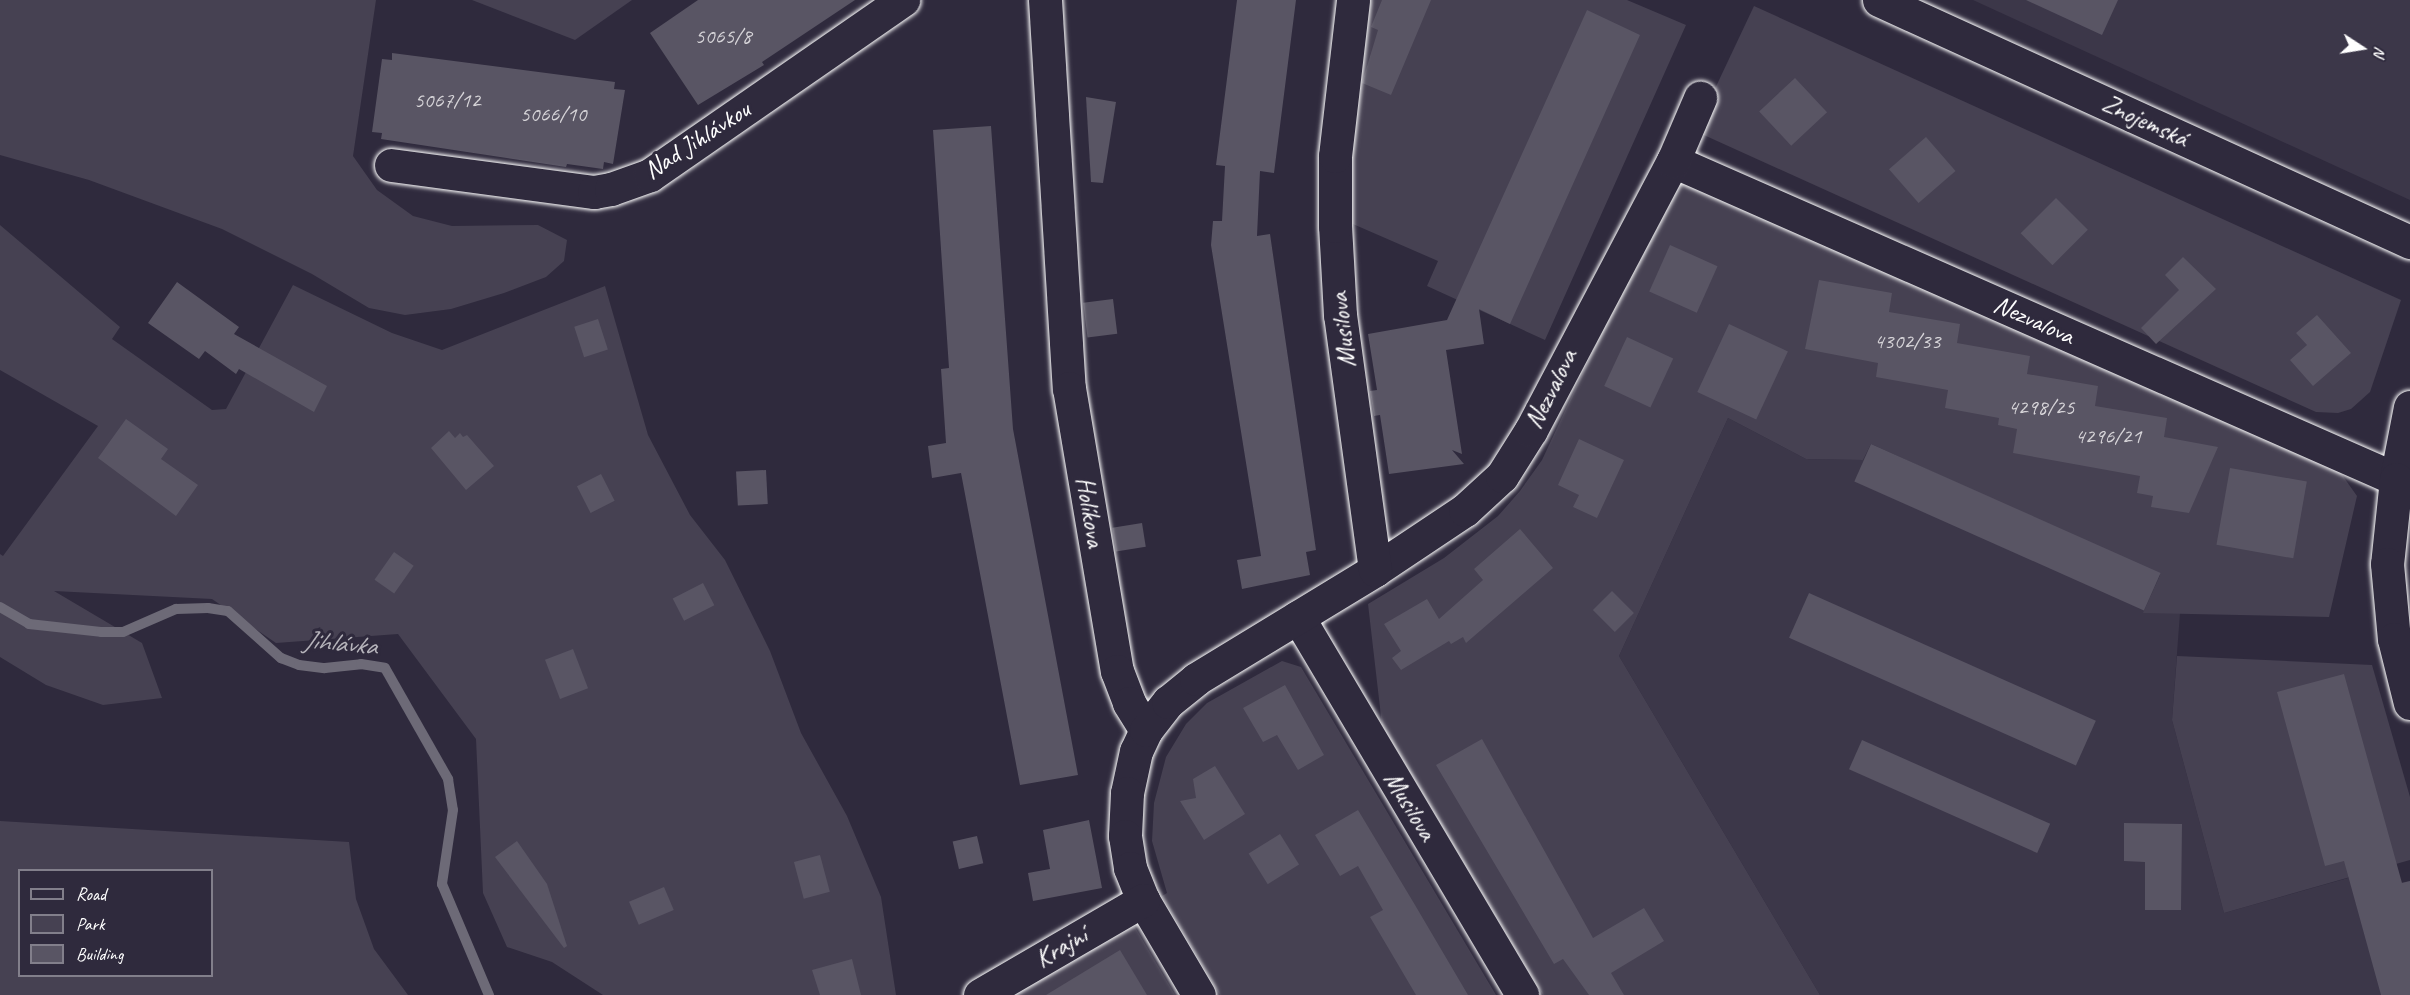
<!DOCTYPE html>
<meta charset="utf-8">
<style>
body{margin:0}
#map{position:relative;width:2410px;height:995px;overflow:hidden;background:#2f2a3d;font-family:Caveat,sans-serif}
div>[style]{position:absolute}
.built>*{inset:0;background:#3c3749}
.green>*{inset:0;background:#464152}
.stream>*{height:10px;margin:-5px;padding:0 5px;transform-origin:5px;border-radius:5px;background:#6d6a77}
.building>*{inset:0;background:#595564;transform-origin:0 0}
.roads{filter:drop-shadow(0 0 2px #fff) drop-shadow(0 0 2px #fff)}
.street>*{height:33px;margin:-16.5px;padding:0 16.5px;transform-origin:16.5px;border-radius:16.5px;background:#2f2a3d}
.secondary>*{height:33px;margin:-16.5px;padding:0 16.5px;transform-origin:16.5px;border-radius:16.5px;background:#2f2a3d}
span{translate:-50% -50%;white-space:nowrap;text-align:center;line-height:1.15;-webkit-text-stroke:6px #2f2a3d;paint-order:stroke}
.number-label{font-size:22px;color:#d6d4d8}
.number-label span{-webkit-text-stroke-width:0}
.street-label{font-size:26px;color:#fff}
.water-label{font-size:27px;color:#b6b4bb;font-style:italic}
.legend{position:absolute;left:18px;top:869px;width:195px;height:108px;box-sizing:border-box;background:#2f2a3d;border:2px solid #827f8b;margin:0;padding:8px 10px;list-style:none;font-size:18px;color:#fff}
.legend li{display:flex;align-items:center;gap:12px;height:30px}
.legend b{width:30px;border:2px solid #827f8b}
.north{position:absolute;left:2332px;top:18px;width:60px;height:60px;-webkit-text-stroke:4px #2f2a3d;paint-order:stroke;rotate:102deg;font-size:16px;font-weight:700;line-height:24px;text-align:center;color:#fff}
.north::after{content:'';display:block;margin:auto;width:21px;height:27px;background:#fff;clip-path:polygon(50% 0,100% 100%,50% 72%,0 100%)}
</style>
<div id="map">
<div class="built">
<i style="clip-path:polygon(1973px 0,2410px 0,2410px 200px)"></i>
<i style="clip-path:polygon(1728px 418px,1806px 459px,1863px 460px,1871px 444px,2160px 575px,2144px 613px,2180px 613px,2172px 720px,2224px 913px,2394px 865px,2399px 883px,2410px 881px,2410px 995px,1820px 995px,1619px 656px)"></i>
</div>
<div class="green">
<i style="clip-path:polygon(0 0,376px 0,353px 156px,377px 190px,413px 216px,452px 226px,538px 225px,567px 240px,564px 261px,546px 277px,504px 293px,451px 309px,405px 315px,369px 308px,312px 274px,222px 229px,89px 180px,0 155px)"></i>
<i style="clip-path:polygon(472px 0,632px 0,575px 40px)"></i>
<i style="clip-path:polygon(1366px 0,1627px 0,1686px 25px,1545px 340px,1427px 286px,1438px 261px,1346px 221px,1348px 162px)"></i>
<i style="clip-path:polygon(1754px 6px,2401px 300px,2370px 392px,2351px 409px,2338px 413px,2316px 412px,1695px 131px)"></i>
<i style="clip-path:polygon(1695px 179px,2340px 472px,2357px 496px,2329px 617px,2143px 613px,2160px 575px,1871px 444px,1863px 460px,1806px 459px,1728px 418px,1619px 656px,1820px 995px,1543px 995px,1382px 725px,1368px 604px,1444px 558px,1498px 516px,1520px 491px,1542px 460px,1669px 189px)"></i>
<i style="clip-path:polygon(0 225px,120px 327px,112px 339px,212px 410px,226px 409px,293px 285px,392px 333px,442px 350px,605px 286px,648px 435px,690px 515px,725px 560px,770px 651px,801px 733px,847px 816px,881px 897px,896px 995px,603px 995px,552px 962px,507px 947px,483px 893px,476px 739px,398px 634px,276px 643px,212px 599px,54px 591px,142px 643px,162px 698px,103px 705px,46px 685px,0 657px,0 554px,3px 556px,98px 426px,0 370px)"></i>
<i style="clip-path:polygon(2177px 656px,2372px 665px,2410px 797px,2410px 860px,2224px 913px,2172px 720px)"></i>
<i style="clip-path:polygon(1282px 661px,1301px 667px,1496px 995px,1220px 995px,1162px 896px,1167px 893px,1152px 841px,1154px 803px,1166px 757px,1186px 724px,1207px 703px)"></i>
<i style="clip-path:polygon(evenodd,0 821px,349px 842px,356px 899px,374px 949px,408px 995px,0 995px,0 821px,20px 870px,212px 870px,212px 976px,20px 976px,20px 870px)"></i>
<i style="clip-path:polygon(1129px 917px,1175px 995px,1003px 995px)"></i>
</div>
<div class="stream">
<i style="left:0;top:607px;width:34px;rotate:30deg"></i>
<i style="left:29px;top:624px;width:72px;rotate:6.3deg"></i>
<i style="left:101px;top:632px;width:22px"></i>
<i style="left:123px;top:632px;width:58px;rotate:-23.5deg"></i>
<i style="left:176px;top:609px;width:32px;rotate:-2deg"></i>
<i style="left:208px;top:608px;width:20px;rotate:9deg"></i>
<i style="left:228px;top:611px;width:71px;rotate:41.6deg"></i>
<i style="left:281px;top:658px;width:19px;rotate:21deg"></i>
<i style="left:299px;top:665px;width:26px;rotate:7deg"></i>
<i style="left:325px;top:668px;width:36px;rotate:-6deg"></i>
<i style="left:361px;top:664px;width:24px;rotate:9deg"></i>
<i style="left:385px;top:668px;width:128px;rotate:60.4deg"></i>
<i style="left:448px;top:779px;width:31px;rotate:81deg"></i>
<i style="left:453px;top:810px;width:75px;rotate:98.5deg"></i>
<i style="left:442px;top:884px;width:121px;rotate:67.1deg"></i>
</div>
<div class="building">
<i style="clip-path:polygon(698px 0,855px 0,762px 62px,764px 65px,698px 105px,650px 33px)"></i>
<i style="clip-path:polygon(1237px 0,1296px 0,1274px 173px,1260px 171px,1257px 236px,1270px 234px,1316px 550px,1306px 552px,1310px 575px,1242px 589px,1237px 560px,1261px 556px,1211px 245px,1213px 221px,1222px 221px,1225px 166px,1216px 165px)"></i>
<i style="clip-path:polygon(1382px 0,1431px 0,1391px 95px,1362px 83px,1378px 30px,1371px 27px)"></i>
<i style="clip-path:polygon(2026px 0,2118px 0,2102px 35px)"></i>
<i style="clip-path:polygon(1587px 10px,1640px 35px,1510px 324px,1479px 309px,1484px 344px,1446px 350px,1462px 454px,1452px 450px,1464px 464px,1389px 474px,1380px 415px,1374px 416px,1370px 391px,1377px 390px,1368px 334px,1447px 320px)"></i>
<i style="clip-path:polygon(392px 53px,615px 82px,614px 89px,625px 90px,613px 164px,604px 162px,603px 169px,567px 164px,566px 167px,381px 139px,382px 133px,372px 132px,382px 59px,392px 60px)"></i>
<i style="left:1795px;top:78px;width:47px;height:49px;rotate:47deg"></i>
<i style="clip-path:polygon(1086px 97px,1116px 102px,1103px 183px,1091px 182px)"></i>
<i style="clip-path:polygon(991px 126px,1013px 429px,1078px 775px,1020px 785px,961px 473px,932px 478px,928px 446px,946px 443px,941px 369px,949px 368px,933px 130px)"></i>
<i style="left:1926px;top:137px;width:45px;height:49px;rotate:49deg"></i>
<i style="left:2056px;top:198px;width:45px;height:50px;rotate:45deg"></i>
<i style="left:1670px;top:245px;width:52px;height:51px;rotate:24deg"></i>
<i style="clip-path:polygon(2183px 257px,2216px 289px,2156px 344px,2141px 328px,2179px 290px,2165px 275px)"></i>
<i style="clip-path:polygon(1819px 280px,1892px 293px,1889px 312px,1960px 324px,1957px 343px,2030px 356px,2027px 374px,2098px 386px,2095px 406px,2167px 418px,2164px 437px,2218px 447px,2189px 513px,2151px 507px,2153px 496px,2137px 493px,2140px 476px,2013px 453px,2017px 429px,1998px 425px,1999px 418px,1945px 408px,1948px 390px,1876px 377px,1878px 363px,1805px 349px)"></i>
<i style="clip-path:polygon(177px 282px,239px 327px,234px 334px,327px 386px,314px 412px,239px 369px,236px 374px,205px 351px,199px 359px,148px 323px)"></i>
<i style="left:1113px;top:299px;width:35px;height:30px;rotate:83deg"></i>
<i style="clip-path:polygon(2317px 315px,2351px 353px,2313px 386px,2290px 360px,2307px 345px,2296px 333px)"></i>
<i style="left:598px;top:319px;width:32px;height:25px;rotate:72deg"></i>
<i style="left:1729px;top:324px;width:65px;height:75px;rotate:25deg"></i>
<i style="left:1627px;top:337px;width:51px;height:54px;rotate:25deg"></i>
<i style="clip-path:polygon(126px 419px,168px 449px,161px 459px,198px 485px,176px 516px,98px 458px)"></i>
<i style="clip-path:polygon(449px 431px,455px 438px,460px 433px,463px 437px,467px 435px,494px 466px,466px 490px,431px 448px)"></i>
<i style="clip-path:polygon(1579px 439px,1624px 460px,1597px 518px,1573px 507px,1579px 495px,1558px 485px)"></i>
<i style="left:1871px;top:444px;width:317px;height:41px;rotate:24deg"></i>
<i style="left:2230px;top:468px;width:78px;height:78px;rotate:10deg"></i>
<i style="left:766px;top:470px;width:34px;height:30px;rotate:87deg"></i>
<i style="left:601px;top:474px;width:30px;height:27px;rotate:63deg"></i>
<i style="left:1142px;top:523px;width:24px;height:30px;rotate:81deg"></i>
<i style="clip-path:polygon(1520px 529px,1553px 568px,1466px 643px,1463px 637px,1451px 644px,1449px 641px,1401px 670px,1392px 658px,1401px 651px,1384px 624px,1427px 599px,1439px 619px,1483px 580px,1474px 569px)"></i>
<i style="left:394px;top:552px;width:24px;height:34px;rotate:35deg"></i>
<i style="left:703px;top:583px;width:25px;height:34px;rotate:63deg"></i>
<i style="left:1612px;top:591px;width:31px;height:27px;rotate:45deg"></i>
<i style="left:1809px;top:593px;width:314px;height:49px;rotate:24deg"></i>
<i style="left:573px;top:649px;width:42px;height:30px;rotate:69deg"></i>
<i style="clip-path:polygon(2344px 674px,2402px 883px,2410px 881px,2410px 995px,2381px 995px,2344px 861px,2325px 866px,2277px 692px)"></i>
<i style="clip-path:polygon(1285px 685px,1324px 755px,1298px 770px,1277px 735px,1263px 742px,1243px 708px)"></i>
<i style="clip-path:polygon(1482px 739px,1593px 938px,1644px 908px,1664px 941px,1611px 973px,1624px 995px,1589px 995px,1563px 959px,1554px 964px,1436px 765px)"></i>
<i style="left:1862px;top:740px;width:206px;height:32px;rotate:24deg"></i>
<i style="clip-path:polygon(1215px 766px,1245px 814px,1204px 840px,1180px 801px,1196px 798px,1193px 779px)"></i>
<i style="clip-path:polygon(1358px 810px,1415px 905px,1468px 995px,1416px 995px,1370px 917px,1383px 910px,1358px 866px,1340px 876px,1315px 835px)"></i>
<i style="clip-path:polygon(1089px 820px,1102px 888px,1033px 901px,1028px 873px,1050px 869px,1043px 830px)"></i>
<i style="clip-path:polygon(2124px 823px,2182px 824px,2181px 910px,2145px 910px,2145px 862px,2124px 861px)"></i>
<i style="left:1280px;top:834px;width:36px;height:37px;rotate:58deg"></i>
<i style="left:977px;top:836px;width:28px;height:25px;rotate:77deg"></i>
<i style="clip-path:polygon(517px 841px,547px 884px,567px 946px,564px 948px,495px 857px)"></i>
<i style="left:820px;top:855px;width:38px;height:27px;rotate:75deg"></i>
<i style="left:664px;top:887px;width:25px;height:38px;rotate:67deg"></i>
<i style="clip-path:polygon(1120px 950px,1147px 995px,1046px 995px)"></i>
<i style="clip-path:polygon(852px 959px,861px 995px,820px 995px,812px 970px)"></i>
</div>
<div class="roads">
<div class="street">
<i style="left:1045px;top:0;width:389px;rotate:86.5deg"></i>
<i style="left:1069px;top:388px;width:287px;rotate:80.4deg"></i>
<i style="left:1117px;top:671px;width:34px;rotate:69deg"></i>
<i style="left:1129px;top:703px;width:32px;rotate:58deg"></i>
<i style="left:1146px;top:730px;width:23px;rotate:115deg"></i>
<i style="left:1136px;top:751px;width:43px;rotate:102.1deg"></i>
<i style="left:1127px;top:793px;width:43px;rotate:92.7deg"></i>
<i style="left:1125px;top:836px;width:32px;rotate:81deg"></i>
<i style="left:1130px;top:868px;width:35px;rotate:68deg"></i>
<i style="left:1143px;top:900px;width:110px;rotate:59.5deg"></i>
<i style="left:1673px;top:161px;width:790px;rotate:23.74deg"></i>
<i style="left:391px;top:165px;width:205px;rotate:7.6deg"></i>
<i style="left:594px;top:192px;width:17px;rotate:-10deg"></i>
<i style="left:611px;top:189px;width:41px;rotate:-19.7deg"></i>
<i style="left:650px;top:175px;width:308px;rotate:-34.7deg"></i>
<i style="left:2410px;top:407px;width:73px;rotate:101deg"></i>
<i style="left:2396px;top:479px;width:85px;rotate:96deg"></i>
<i style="left:2387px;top:564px;width:75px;rotate:84.7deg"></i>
<i style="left:2394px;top:639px;width:66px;rotate:76deg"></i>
<i style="left:1375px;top:570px;width:108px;rotate:-33.7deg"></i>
<i style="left:1465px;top:510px;width:50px;rotate:-42.6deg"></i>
<i style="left:1502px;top:476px;width:54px;rotate:-57.8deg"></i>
<i style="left:1531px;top:430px;width:304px;rotate:-62.2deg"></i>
<i style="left:1673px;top:161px;width:69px;rotate:-66.8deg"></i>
<i style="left:1298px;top:617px;width:439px;rotate:59.3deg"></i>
<i style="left:1146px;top:730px;width:36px;rotate:-52deg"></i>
<i style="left:1168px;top:702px;width:36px;rotate:-39deg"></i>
<i style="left:1196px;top:679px;width:210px;rotate:-31.3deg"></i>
<i style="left:1375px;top:570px;width:257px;rotate:-97.8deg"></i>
<i style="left:1340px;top:315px;width:89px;rotate:-93.2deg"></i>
<i style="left:1335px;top:226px;width:70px;rotate:-90deg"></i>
<i style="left:1335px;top:156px;width:157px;rotate:-83.4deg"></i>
<i style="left:980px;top:995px;width:189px;rotate:-30.2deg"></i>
</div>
<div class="secondary">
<i style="left:1879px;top:0;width:584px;rotate:24.5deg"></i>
</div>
</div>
<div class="number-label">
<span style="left:723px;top:37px">5065/8</span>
<span style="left:447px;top:101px">5067/12</span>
<span style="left:553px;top:115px">5066/10</span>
<span style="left:1907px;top:342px">4302/33</span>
<span style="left:2041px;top:408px">4298/25</span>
<span style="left:2108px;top:437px">4296/21</span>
</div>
<div class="street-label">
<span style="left:2145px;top:121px;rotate:25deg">Znojemská</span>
<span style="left:697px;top:140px;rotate:-33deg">Nad Jihlávkou</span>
<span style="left:2034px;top:320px;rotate:24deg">Nezvalova</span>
<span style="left:1343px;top:330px;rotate:-96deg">Musilova</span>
<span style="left:1551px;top:389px;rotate:-63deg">Nezvalova</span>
<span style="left:1090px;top:512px;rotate:80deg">Holíkova</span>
<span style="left:1410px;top:806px;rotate:59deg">Musilova</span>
<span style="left:1061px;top:947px;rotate:-30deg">Krajní</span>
</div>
<div class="water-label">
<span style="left:340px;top:643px;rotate:5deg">Jihlávka</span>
</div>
<ul class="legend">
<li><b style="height:8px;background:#2f2a3d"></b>Road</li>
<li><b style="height:16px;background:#464152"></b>Park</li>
<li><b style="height:16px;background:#595564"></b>Building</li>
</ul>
<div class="north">N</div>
</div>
